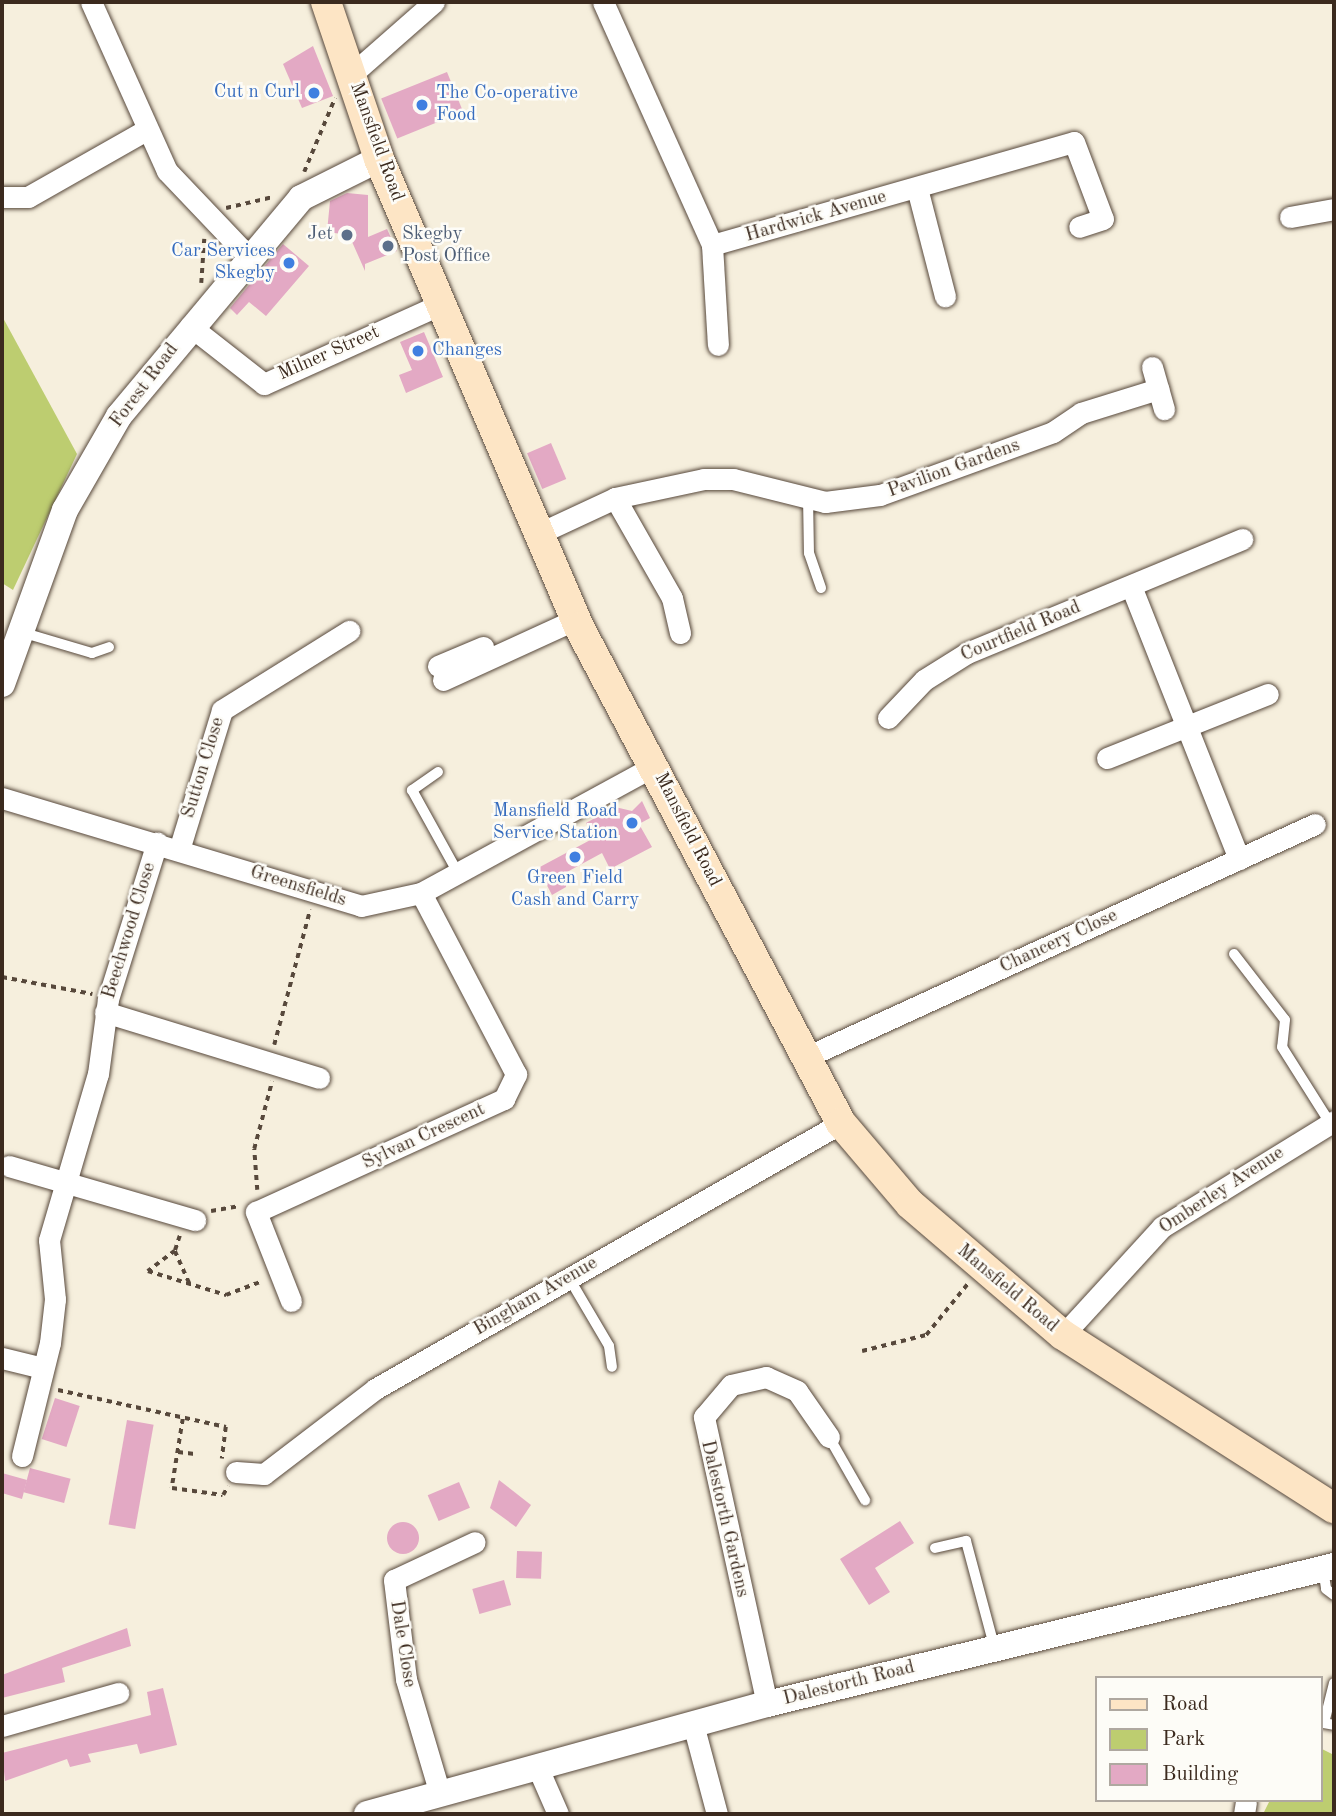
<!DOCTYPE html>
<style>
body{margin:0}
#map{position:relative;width:1336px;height:1816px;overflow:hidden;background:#f6efdd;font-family:"Old Standard TT",serif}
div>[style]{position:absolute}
.green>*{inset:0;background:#bdcd70}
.building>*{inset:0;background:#e3a9c4;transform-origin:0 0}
.round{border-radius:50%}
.path>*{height:3.5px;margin-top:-1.75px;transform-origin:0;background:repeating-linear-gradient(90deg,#57483b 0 5px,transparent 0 10px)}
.roads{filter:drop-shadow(0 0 2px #57483b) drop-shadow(0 0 2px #57483b)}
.service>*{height:10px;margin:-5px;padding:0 5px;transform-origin:5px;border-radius:5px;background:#fff}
.minor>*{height:21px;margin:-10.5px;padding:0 10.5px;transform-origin:10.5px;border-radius:10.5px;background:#fff}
.tertiary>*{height:26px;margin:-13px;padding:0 13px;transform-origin:13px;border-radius:13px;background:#fff}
.secondary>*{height:30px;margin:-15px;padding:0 15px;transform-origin:15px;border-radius:15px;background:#fde5c5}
.dots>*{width:19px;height:19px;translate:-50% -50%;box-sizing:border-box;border:4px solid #fdfcf7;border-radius:50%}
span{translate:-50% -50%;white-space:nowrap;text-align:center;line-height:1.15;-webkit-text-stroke:5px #fdfcf7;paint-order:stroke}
.shop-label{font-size:19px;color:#366cbe}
.right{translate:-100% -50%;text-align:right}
.left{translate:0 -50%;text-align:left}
.street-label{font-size:19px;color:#3b2a1e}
.service-label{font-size:19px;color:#4e5e75}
.frame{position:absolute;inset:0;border:4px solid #3b2a1e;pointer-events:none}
.legend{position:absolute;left:1095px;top:1676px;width:228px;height:126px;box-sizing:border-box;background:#fdfcf7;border:2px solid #afa8a0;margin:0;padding:9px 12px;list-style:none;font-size:21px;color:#3b2a1e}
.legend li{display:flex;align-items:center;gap:14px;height:35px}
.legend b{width:35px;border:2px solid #afa8a0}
</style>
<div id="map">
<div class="green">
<i style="clip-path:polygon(2px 316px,77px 454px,13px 590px,2px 583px)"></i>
<i style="clip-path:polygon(1320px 1748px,1334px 1755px,1334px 1814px,1263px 1814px,1270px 1800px,1320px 1800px)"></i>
</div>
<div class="building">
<i style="clip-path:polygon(313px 46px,333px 96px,302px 108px,283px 64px)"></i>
<i style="left:447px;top:72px;width:43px;height:71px;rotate:68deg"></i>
<i style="clip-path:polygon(347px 193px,368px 195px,368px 237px,387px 229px,397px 251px,365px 264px,365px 271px,349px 235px,327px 232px,330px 201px)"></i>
<i style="clip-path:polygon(283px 244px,309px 266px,266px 316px,249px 302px,237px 315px,230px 308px)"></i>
<i style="clip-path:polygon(424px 332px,443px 377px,406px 393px,399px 375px,412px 370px,400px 342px)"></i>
<i style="left:551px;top:443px;width:39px;height:26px;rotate:67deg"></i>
<i style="clip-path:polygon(642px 801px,650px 818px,639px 824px,652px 847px,610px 869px,602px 853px,567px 872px,566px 887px,552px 895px,538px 868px,594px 838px,586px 823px,615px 807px,632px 811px)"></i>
<i style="left:55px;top:1398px;width:26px;height:43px;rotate:18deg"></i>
<i style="left:127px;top:1420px;width:27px;height:106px;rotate:10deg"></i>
<i style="left:30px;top:1468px;width:42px;height:25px;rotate:15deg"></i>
<i style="clip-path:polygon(2px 1473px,27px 1480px,22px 1499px,2px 1493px)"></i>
<i style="clip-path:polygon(499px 1480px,531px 1505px,516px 1527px,490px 1508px)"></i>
<i style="left:459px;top:1482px;width:28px;height:34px;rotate:67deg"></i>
<i style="clip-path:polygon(900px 1521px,914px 1543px,875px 1568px,890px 1592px,869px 1605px,840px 1559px)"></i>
<i class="round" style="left:387px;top:1522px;width:32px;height:32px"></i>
<i style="left:517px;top:1551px;width:25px;height:27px;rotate:2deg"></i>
<i style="left:504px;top:1580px;width:26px;height:33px;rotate:74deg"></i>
<i style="clip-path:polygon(127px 1628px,131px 1646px,62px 1668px,65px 1682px,2px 1698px,2px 1675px)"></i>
<i style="clip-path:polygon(163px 1688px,177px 1745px,140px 1754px,137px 1744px,88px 1754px,91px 1762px,70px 1767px,67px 1759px,5px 1781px,2px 1753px,151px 1715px,147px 1692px)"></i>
</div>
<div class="path">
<i style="left:304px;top:172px;width:80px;rotate:-67.3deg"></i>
<i style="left:226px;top:208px;width:48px;rotate:-13.2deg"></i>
<i style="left:201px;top:283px;width:44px;rotate:-86.1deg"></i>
<i style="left:2px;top:977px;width:92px;rotate:10.7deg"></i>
<i style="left:274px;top:1045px;width:140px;rotate:-75.1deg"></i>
<i style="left:257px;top:1190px;width:41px;rotate:-94.2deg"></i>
<i style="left:254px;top:1149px;width:70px;rotate:-75.2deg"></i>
<i style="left:211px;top:1211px;width:29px;rotate:-10deg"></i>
<i style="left:180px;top:1236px;width:16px;rotate:108deg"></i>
<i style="left:175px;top:1251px;width:34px;rotate:143deg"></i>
<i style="left:148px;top:1271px;width:82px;rotate:17.1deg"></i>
<i style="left:226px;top:1295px;width:39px;rotate:-21deg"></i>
<i style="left:175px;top:1251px;width:36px;rotate:66deg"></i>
<i style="left:862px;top:1351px;width:66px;rotate:-14deg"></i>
<i style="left:926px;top:1335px;width:68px;rotate:-50.9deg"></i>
<i style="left:58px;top:1390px;width:172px;rotate:12.4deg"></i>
<i style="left:226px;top:1427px;width:32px;rotate:97deg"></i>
<i style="left:183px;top:1419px;width:70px;rotate:99.1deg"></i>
<i style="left:172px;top:1488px;width:51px;rotate:7.8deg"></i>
<i style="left:223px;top:1495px;width:10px;rotate:-61deg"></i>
<i style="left:178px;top:1452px;width:17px;rotate:7deg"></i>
</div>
<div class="roads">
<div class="service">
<i style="left:808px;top:497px;width:56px;rotate:89deg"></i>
<i style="left:809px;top:553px;width:37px;rotate:71deg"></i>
<i style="left:21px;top:632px;width:74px;rotate:16.5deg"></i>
<i style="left:92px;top:653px;width:18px;rotate:-19deg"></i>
<i style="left:438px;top:772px;width:32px;rotate:145deg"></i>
<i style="left:412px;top:790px;width:95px;rotate:61deg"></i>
<i style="left:1234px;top:954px;width:83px;rotate:52.3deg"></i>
<i style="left:1285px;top:1020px;width:27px;rotate:96deg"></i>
<i style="left:1282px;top:1047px;width:90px;rotate:57.7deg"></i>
<i style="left:569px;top:1278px;width:79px;rotate:59.5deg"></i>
<i style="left:609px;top:1346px;width:21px;rotate:82deg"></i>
<i style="left:829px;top:1437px;width:73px;rotate:60.3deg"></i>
<i style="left:935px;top:1548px;width:32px;rotate:-13deg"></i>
<i style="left:966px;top:1541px;width:112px;rotate:75deg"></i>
<i style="left:1323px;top:1569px;width:20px;rotate:81deg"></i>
<i style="left:1326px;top:1589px;width:10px;rotate:37deg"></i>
<i style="left:1334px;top:1683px;width:41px;rotate:104deg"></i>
<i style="left:1324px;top:1723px;width:10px;rotate:11deg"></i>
</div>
<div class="minor">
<i style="left:91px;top:2px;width:185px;rotate:65.8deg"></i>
<i style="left:167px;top:171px;width:119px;rotate:46.4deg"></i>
<i style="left:603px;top:2px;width:266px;rotate:65.8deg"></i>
<i style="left:712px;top:245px;width:376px;rotate:-15.9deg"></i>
<i style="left:1074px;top:142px;width:82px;rotate:69.4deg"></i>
<i style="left:1103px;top:219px;width:25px;rotate:162deg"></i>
<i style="left:352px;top:74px;width:109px;rotate:-41.3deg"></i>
<i style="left:917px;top:188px;width:112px;rotate:75.5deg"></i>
<i style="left:2px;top:197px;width:26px"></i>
<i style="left:28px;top:197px;width:133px;rotate:-29.6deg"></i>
<i style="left:1290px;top:217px;width:45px;rotate:-10.3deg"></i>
<i style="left:712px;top:245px;width:100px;rotate:86.6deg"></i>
<i style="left:190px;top:326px;width:94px;rotate:38.1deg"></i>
<i style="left:264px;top:384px;width:194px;rotate:-24.3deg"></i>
<i style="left:1152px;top:367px;width:44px;rotate:74.1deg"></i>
<i style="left:615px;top:498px;width:115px;rotate:60.3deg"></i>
<i style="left:672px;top:598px;width:36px;rotate:77deg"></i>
<i style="left:540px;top:533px;width:83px;rotate:-25deg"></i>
<i style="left:615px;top:498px;width:91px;rotate:-12.1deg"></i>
<i style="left:704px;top:479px;width:29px"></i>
<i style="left:733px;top:479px;width:95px;rotate:14deg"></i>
<i style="left:825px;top:502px;width:55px;rotate:-7.3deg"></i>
<i style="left:880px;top:495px;width:184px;rotate:-20deg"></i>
<i style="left:1053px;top:432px;width:34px;rotate:-34deg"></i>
<i style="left:1081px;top:413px;width:81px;rotate:-17.3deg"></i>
<i style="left:1131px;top:586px;width:294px;rotate:68.4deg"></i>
<i style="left:438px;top:666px;width:49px;rotate:-22.9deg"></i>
<i style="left:443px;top:680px;width:146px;rotate:-24.6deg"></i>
<i style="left:888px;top:718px;width:52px;rotate:-46.5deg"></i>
<i style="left:924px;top:680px;width:51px;rotate:-32.1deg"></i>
<i style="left:967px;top:653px;width:298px;rotate:-22.5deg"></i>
<i style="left:1107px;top:758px;width:173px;rotate:-21.7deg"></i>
<i style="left:2px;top:798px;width:375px;rotate:16.7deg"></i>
<i style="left:361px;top:906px;width:61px;rotate:-12.2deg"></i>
<i style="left:421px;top:893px;width:265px;rotate:-28.6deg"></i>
<i style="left:179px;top:850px;width:146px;rotate:-72.9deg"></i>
<i style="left:222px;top:710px;width:150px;rotate:-31.9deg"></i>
<i style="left:105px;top:1012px;width:224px;rotate:17.1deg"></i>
<i style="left:802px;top:1059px;width:564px;rotate:-24.61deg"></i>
<i style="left:9px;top:1166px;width:194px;rotate:16.2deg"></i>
<i style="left:291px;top:1301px;width:96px;rotate:-111.5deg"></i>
<i style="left:256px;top:1212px;width:273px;rotate:-24.5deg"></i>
<i style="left:504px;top:1099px;width:28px;rotate:-64deg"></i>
<i style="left:516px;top:1074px;width:204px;rotate:-117.7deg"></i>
<i style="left:1063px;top:1335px;width:147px;rotate:-47.5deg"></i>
<i style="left:1162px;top:1227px;width:202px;rotate:-31.6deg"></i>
<i style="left:2px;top:1358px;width:42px;rotate:13.7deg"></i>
<i style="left:22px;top:1456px;width:116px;rotate:-76.1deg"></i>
<i style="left:50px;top:1343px;width:44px;rotate:-83.5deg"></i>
<i style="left:55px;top:1299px;width:59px;rotate:-95.8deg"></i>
<i style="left:49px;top:1240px;width:173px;rotate:-73.6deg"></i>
<i style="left:98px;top:1074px;width:76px;rotate:-82.4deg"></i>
<i style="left:108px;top:999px;width:164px;rotate:-72.6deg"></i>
<i style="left:236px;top:1472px;width:28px;rotate:4deg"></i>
<i style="left:264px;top:1474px;width:140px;rotate:-37.4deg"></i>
<i style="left:375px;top:1389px;width:537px;rotate:-29.72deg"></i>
<i style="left:767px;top:1704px;width:294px;rotate:-102.4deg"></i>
<i style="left:704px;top:1417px;width:42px;rotate:-49.8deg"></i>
<i style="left:731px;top:1385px;width:36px;rotate:-13deg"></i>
<i style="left:766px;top:1377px;width:34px;rotate:24deg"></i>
<i style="left:797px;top:1391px;width:56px;rotate:55.2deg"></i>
<i style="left:693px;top:1724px;width:93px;rotate:75.1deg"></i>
<i style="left:2px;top:1726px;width:121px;rotate:-15.9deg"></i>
<i style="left:537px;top:1766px;width:52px;rotate:66.4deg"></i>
<i style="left:440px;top:1794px;width:120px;rotate:-106.5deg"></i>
<i style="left:406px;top:1679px;width:100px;rotate:-96.9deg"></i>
<i style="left:394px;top:1580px;width:89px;rotate:-25.1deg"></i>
<i style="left:1244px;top:1814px;width:12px;rotate:-81deg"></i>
</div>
<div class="tertiary">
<i style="left:2px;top:684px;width:185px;rotate:-70.1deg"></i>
<i style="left:65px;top:510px;width:108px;rotate:-60.1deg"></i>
<i style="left:119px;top:416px;width:284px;rotate:-50.1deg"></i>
<i style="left:301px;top:198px;width:87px;rotate:-26.6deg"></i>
<i style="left:367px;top:1814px;width:415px;rotate:-15.4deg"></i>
<i style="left:767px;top:1704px;width:584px;rotate:-13.68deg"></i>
</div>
<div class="secondary">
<i style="left:326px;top:2px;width:166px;rotate:71.3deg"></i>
<i style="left:379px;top:159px;width:509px;rotate:66.86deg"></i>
<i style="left:579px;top:627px;width:561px;rotate:62.16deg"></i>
<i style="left:841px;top:1123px;width:106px;rotate:49.6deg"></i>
<i style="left:910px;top:1204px;width:201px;rotate:40.6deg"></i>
<i style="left:1063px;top:1335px;width:322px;rotate:32.6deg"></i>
</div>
</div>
<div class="dots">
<i style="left:314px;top:93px;background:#3f7fe0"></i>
<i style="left:422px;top:105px;background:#3f7fe0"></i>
<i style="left:347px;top:235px;background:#5c6f8a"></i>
<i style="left:388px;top:246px;background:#5c6f8a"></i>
<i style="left:289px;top:263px;background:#3f7fe0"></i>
<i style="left:418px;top:351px;background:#3f7fe0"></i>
<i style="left:632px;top:823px;background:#3f7fe0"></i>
<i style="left:575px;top:857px;background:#3f7fe0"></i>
</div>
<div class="shop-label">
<span class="right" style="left:300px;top:93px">Cut n Curl</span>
<span class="left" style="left:436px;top:105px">The Co-operative<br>Food</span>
<span class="right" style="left:275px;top:263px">Car Services<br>Skegby</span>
<span class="left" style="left:432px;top:351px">Changes</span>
<span class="right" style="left:618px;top:823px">Mansfield Road<br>Service Station</span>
<span style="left:575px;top:890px">Green Field<br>Cash and Carry</span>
</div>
<div class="street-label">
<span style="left:376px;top:142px;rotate:70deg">Mansfield Road</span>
<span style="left:816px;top:217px;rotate:-16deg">Hardwick Avenue</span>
<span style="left:329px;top:354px;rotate:-24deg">Milner Street</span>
<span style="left:145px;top:386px;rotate:-53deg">Forest Road</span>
<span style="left:954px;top:469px;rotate:-20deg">Pavilion Gardens</span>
<span style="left:1021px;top:632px;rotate:-23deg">Courtfield Road</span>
<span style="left:204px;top:768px;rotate:-73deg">Sutton Close</span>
<span style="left:687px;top:830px;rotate:63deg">Mansfield Road</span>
<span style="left:298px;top:887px;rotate:17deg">Greensfields</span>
<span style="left:130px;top:931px;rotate:-73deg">Beechwood Close</span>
<span style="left:1059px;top:942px;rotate:-25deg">Chancery Close</span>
<span style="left:424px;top:1137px;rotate:-25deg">Sylvan Crescent</span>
<span style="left:1222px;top:1191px;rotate:-33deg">Omberley Avenue</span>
<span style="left:1007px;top:1289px;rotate:40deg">Mansfield Road</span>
<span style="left:536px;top:1297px;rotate:-30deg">Bingham Avenue</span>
<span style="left:724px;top:1519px;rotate:77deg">Dalestorth Gardens</span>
<span style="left:402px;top:1644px;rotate:81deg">Dale Close</span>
<span style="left:849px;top:1684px;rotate:-14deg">Dalestorth Road</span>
</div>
<div class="service-label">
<span class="right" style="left:333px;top:235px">Jet</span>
<span class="left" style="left:402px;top:246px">Skegby<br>Post Office</span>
</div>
<div class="frame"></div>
<ul class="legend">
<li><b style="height:9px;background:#fde5c5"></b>Road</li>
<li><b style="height:19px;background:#bdcd70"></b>Park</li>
<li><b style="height:19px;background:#e3a9c4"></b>Building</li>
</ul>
</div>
